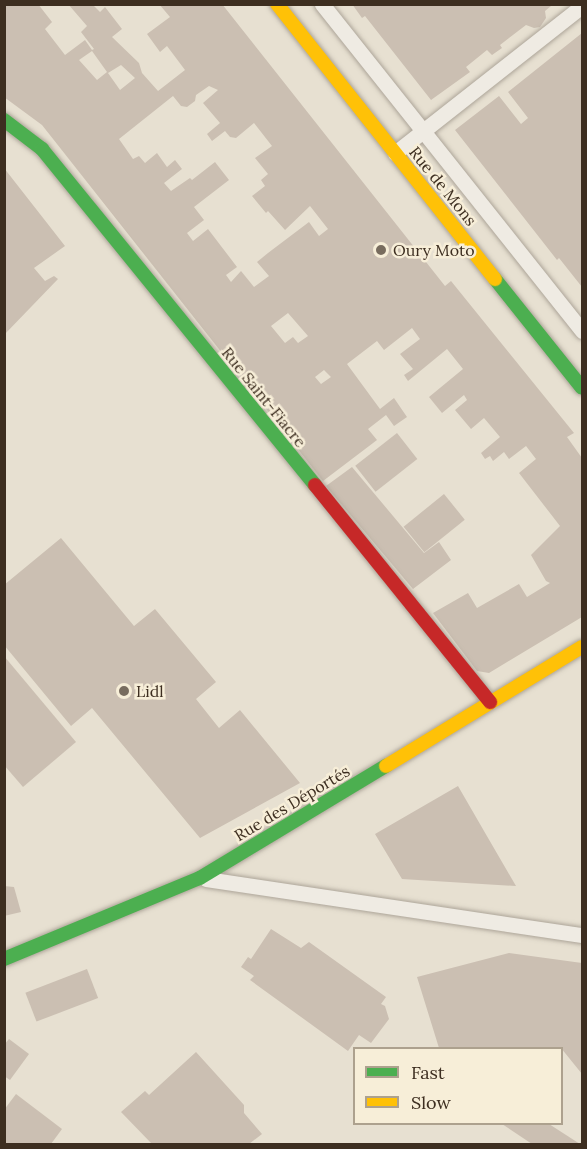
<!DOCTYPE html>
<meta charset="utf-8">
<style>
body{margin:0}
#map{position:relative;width:587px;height:1149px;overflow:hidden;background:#e7e0d1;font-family:Lora,serif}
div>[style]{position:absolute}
.building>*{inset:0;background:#cbbfb2;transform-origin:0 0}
.roads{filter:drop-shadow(0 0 2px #ada599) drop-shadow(0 0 2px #ada599)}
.lane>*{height:15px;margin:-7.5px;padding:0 7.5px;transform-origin:7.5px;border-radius:7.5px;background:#efebe3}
.fast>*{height:14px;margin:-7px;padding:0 7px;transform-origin:7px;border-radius:7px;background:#4caf50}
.slow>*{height:14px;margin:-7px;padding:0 7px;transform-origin:7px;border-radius:7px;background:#ffc107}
.jam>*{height:14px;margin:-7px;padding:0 7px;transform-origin:7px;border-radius:7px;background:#c62828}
.dots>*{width:16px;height:16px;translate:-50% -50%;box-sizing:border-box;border:3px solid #f7eed8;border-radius:50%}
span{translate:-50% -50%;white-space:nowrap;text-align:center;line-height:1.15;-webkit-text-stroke:5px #f7eed8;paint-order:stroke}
.street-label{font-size:16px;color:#3d2e20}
.poi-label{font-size:16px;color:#3d2e20}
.left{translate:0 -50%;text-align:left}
.frame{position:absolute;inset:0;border:6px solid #3d2e20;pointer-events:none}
.legend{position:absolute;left:353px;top:1047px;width:210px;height:78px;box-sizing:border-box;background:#f7eed8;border:2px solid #ada18e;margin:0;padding:8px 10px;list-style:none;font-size:18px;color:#3d2e20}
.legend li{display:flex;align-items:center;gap:12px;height:30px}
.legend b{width:30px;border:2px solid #ada18e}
</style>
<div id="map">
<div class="building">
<i style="clip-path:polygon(evenodd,4px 4px,38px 4px,52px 22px,45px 29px,65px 55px,85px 40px,92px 50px,94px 49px,81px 32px,87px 26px,68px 4px,92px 4px,100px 12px,105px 7px,122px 29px,112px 37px,139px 63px,142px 73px,158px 91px,185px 70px,167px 46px,160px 52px,147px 34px,170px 17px,159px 4px,222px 4px,445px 286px,451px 281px,574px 433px,567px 437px,582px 458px,582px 617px,489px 673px,477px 671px,433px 613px,468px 593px,477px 608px,519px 584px,527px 597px,550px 583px,546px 581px,531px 555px,560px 526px,519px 473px,536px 459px,526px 446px,509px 459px,504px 452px,493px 461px,490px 456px,485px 459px,481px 453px,500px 437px,484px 418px,471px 429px,455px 410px,467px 400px,464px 395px,442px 413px,429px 397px,463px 369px,447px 349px,408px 381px,404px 375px,413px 369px,400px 354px,420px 339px,412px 328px,384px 350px,377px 341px,347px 364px,380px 409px,394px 398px,407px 417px,394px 426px,386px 415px,368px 429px,377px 440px,323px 481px,42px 125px,4px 97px,4px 4px,92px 51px,107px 72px,97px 80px,79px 60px,92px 51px,4px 4px,121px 65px,135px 78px,120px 90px,108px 73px,121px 65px,4px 4px,209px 86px,218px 90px,203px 103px,220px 123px,207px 134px,212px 141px,225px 131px,230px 137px,236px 138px,254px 123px,272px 146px,255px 158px,268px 174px,261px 180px,265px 186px,252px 196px,266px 213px,268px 211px,285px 230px,310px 206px,328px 229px,319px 236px,309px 222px,268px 253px,257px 262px,269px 276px,254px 287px,241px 271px,231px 282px,226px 275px,237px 267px,208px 229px,193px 241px,187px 233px,204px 220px,194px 207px,229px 180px,215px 162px,192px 180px,190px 178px,171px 191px,164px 183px,182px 169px,175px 160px,167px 167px,157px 153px,145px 163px,139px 156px,133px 159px,119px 139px,173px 96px,181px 106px,187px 107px,195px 101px,196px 95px,209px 86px,4px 4px,288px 313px,308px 336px,298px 343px,293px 337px,285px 343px,271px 326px,288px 313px,4px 4px,324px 370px,331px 377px,321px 384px,315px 377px,324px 370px)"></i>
<i style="clip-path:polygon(352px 4px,548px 4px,551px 6px,545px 11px,546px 18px,540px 27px,534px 28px,526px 25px,500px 45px,502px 48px,492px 55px,487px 50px,466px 67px,470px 72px,431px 100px,365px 16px,362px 18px)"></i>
<i style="clip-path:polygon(582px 33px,582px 287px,559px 258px,557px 260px,455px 130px,499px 96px,521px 124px,528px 118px,508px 92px)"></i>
<i style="clip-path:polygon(4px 168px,65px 246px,34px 268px,45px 281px,54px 276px,58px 279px,4px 335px)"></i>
<i style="left:397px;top:433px;width:33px;height:53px;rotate:52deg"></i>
<i style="clip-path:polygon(352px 467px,424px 553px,439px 542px,451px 560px,413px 589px,326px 486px)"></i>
<i style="left:444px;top:494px;width:33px;height:52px;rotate:51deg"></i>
<i style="clip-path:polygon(61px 538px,134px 626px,155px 609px,216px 682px,196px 699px,219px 728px,240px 710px,300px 783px,200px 838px,92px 708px,71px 726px,4px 645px,4px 585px)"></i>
<i style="clip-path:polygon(4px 656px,76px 742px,23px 787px,4px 765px)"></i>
<i style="clip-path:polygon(458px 786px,484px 831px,516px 886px,402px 879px,375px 834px)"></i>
<i style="clip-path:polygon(4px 886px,14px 887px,21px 912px,4px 916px)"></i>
<i style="clip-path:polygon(271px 929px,301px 948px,309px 942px,386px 997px,381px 1004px,385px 1006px,389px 1019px,371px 1043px,359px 1035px,348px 1051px,250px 980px,254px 976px,241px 967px,248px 957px,251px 959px)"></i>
<i style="clip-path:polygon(509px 953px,582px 963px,582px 1074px,561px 1048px,439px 1048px,417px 977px)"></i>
<i style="left:87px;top:969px;width:31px;height:66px;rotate:69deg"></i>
<i style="clip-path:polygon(9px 1039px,29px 1054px,10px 1080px,4px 1076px,4px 1045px)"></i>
<i style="clip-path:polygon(196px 1052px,244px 1105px,244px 1113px,262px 1134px,249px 1144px,152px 1144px,121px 1112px,145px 1091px,149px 1095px)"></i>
<i style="clip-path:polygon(16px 1094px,62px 1129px,51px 1144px,4px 1144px,4px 1110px)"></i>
<i style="clip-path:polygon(502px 1124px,549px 1124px,580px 1144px,532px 1144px)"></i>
</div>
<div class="roads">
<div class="lane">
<i style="left:322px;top:4px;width:418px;rotate:51.5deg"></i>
<i style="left:395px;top:153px;width:238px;rotate:-38.2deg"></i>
<i style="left:206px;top:879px;width:380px;rotate:8.5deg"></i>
</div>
<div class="fast">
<i style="left:4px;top:120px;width:48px;rotate:37.3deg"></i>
<i style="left:42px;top:149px;width:433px;rotate:50.9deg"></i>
<i style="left:495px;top:279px;width:139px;rotate:51.4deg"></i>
<i style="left:4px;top:959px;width:212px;rotate:-22.5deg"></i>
<i style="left:200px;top:878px;width:217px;rotate:-31.1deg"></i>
</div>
<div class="slow">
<i style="left:277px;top:4px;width:351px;rotate:51.6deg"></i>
<i style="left:386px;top:766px;width:229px;rotate:-31.3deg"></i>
</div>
<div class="jam">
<i style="left:315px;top:485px;width:279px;rotate:51.1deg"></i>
</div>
</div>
<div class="dots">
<i style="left:381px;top:250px;background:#786c5e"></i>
<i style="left:124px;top:691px;background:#786c5e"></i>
</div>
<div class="street-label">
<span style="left:443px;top:186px;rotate:51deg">Rue de Mons</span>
<span style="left:264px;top:397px;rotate:51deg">Rue Saint-Fiacre</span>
<span style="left:292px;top:803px;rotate:-31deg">Rue des Déportés</span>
</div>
<div class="poi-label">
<span class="left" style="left:393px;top:250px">Oury Moto</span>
<span class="left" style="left:136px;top:691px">Lidl</span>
</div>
<div class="frame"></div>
<ul class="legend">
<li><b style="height:8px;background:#4caf50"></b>Fast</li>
<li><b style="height:8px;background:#ffc107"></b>Slow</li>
</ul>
</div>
